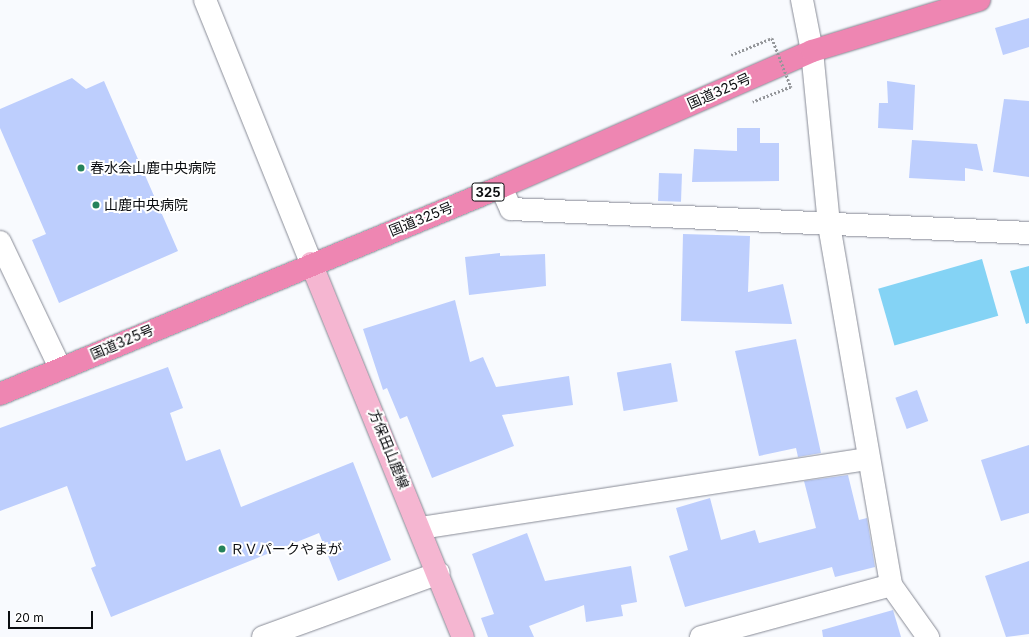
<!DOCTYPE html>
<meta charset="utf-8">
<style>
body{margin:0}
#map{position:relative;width:1029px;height:637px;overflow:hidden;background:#f8fafe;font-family:Inter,"Noto Sans JP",sans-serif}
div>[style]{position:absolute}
.water>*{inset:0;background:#84d3f5;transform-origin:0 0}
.building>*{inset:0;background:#bdcefd;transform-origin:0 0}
.roads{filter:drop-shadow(0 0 1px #888b96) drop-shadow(0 0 1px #888b96)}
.minor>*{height:22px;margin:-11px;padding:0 11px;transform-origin:11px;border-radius:11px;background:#fff}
.major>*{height:22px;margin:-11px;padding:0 11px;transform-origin:11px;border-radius:11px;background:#f5b6d1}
.highway>*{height:22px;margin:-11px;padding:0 11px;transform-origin:11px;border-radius:11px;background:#ee86b2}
.path-bridge>*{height:2.5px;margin-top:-1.25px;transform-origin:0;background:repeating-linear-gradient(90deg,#94969a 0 2px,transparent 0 4px)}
.dots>*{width:11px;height:11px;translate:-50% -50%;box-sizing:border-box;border:2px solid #fff;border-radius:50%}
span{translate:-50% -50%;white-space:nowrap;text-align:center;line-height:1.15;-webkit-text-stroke:4px #fff;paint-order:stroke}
.shield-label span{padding:1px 3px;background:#fff;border:1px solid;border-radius:3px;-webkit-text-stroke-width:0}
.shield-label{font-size:13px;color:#0b0d10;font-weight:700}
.street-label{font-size:14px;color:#0b0d10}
.poi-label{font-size:14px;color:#0b0d10}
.left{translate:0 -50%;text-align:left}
.scale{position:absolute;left:8px;top:611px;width:85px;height:18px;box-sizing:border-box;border:2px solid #0b0d10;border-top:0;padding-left:5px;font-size:12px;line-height:14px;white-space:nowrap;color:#0b0d10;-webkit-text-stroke:3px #fff;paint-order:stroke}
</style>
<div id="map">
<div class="water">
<i style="left:982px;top:259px;width:59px;height:108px;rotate:74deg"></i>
<i style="clip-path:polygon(1029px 266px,1029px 323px,1026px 324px,1010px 271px)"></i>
</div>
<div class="building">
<i style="clip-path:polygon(1029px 18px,1029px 47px,1003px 55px,995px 28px)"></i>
<i style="clip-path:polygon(72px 78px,86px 89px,104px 81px,178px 251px,59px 303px,32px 240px,46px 234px,0 128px,0 109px)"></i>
<i style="clip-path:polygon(887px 81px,915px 85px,913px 130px,878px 128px,879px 103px,888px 103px)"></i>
<i style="clip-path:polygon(1004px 99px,1029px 101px,1029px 177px,993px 172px)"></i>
<i style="clip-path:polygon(737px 128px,760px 128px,760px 143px,779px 143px,779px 181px,692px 182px,694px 149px,737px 151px)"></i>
<i style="clip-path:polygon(912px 140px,977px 144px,983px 171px,965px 168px,965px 181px,909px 178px)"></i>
<i style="left:659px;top:173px;width:23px;height:28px;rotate:2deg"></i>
<i style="clip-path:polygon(683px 234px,750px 236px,748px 292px,783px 284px,792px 324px,681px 321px)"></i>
<i style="clip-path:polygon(500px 253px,500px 256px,545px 254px,546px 286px,469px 295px,465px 257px)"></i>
<i style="clip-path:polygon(455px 300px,470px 362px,483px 357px,496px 387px,569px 376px,573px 405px,502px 415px,514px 446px,432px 478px,407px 416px,400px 419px,387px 388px,383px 390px,363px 329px)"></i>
<i style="clip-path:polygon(796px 339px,821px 453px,798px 457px,796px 448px,759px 456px,735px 351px)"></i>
<i style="left:671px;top:363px;width:39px;height:55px;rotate:80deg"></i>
<i style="clip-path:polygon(168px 367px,183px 408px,170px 413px,186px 461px,220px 449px,241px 507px,353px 462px,391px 560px,338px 581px,319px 533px,111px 617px,91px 568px,96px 566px,67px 486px,0 511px,0 428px)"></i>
<i style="left:917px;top:390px;width:33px;height:23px;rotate:70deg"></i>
<i style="clip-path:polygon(1029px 445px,1029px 513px,1001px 521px,981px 460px)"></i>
<i style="clip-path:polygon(848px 475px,859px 520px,867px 518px,875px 567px,835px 577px,832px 567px,685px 607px,669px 556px,688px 550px,676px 508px,710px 498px,721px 540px,755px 530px,759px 543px,816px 528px,804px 481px)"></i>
<i style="clip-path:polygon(527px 533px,545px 581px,631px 566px,637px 602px,621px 605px,623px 616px,586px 622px,584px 605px,529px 626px,534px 637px,488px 637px,481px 618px,494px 614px,472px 554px)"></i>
<i style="clip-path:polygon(1029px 561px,1029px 634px,1006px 637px,985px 576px)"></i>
<i style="clip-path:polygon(893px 610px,901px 637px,823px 637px,822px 630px)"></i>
</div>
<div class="roads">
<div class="minor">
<i style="left:205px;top:0;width:284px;rotate:68deg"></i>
<i style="left:802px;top:0;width:52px;rotate:78.9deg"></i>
<i style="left:812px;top:51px;width:175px;rotate:84.4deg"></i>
<i style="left:829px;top:225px;width:365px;rotate:80.2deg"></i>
<i style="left:891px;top:585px;width:64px;rotate:54.6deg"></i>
<i style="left:501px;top:187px;width:24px;rotate:66deg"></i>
<i style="left:511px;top:209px;width:519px;rotate:2.65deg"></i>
<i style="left:0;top:242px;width:140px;rotate:64.5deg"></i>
<i style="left:421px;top:528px;width:451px;rotate:-8.8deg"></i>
<i style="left:263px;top:637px;width:187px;rotate:-20deg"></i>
<i style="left:701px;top:637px;width:197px;rotate:-15.3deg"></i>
</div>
<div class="major">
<i style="left:311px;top:263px;width:404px;rotate:67.9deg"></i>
</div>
<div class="highway">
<i style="left:0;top:394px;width:542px;rotate:-22.45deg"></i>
<i style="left:501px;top:187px;width:339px;rotate:-23.6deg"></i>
<i style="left:812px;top:51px;width:175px;rotate:-17deg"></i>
</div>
</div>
<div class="path-bridge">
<i style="left:731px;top:55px;width:44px;rotate:-22.5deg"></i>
<i style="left:772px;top:38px;width:53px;rotate:68.8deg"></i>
<i style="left:791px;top:87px;width:41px;rotate:158.5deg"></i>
</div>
<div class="dots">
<i style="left:81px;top:168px;background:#25835b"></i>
<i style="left:96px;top:205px;background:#25835b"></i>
<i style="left:222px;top:549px;background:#25835b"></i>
</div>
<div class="shield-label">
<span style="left:488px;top:192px">325</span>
</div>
<div class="street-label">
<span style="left:719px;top:91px;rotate:-24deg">国道325号</span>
<span style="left:421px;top:219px;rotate:-22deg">国道325号</span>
<span style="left:122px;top:342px;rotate:-23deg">国道325号</span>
<span style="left:389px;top:449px;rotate:68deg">方保田山鹿線</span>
</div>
<div class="poi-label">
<span class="left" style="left:90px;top:168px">春水会山鹿中央病院</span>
<span class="left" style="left:104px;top:205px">山鹿中央病院</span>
<span class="left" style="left:230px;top:549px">ＲＶパークやまが</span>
</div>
<div class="scale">20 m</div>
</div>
